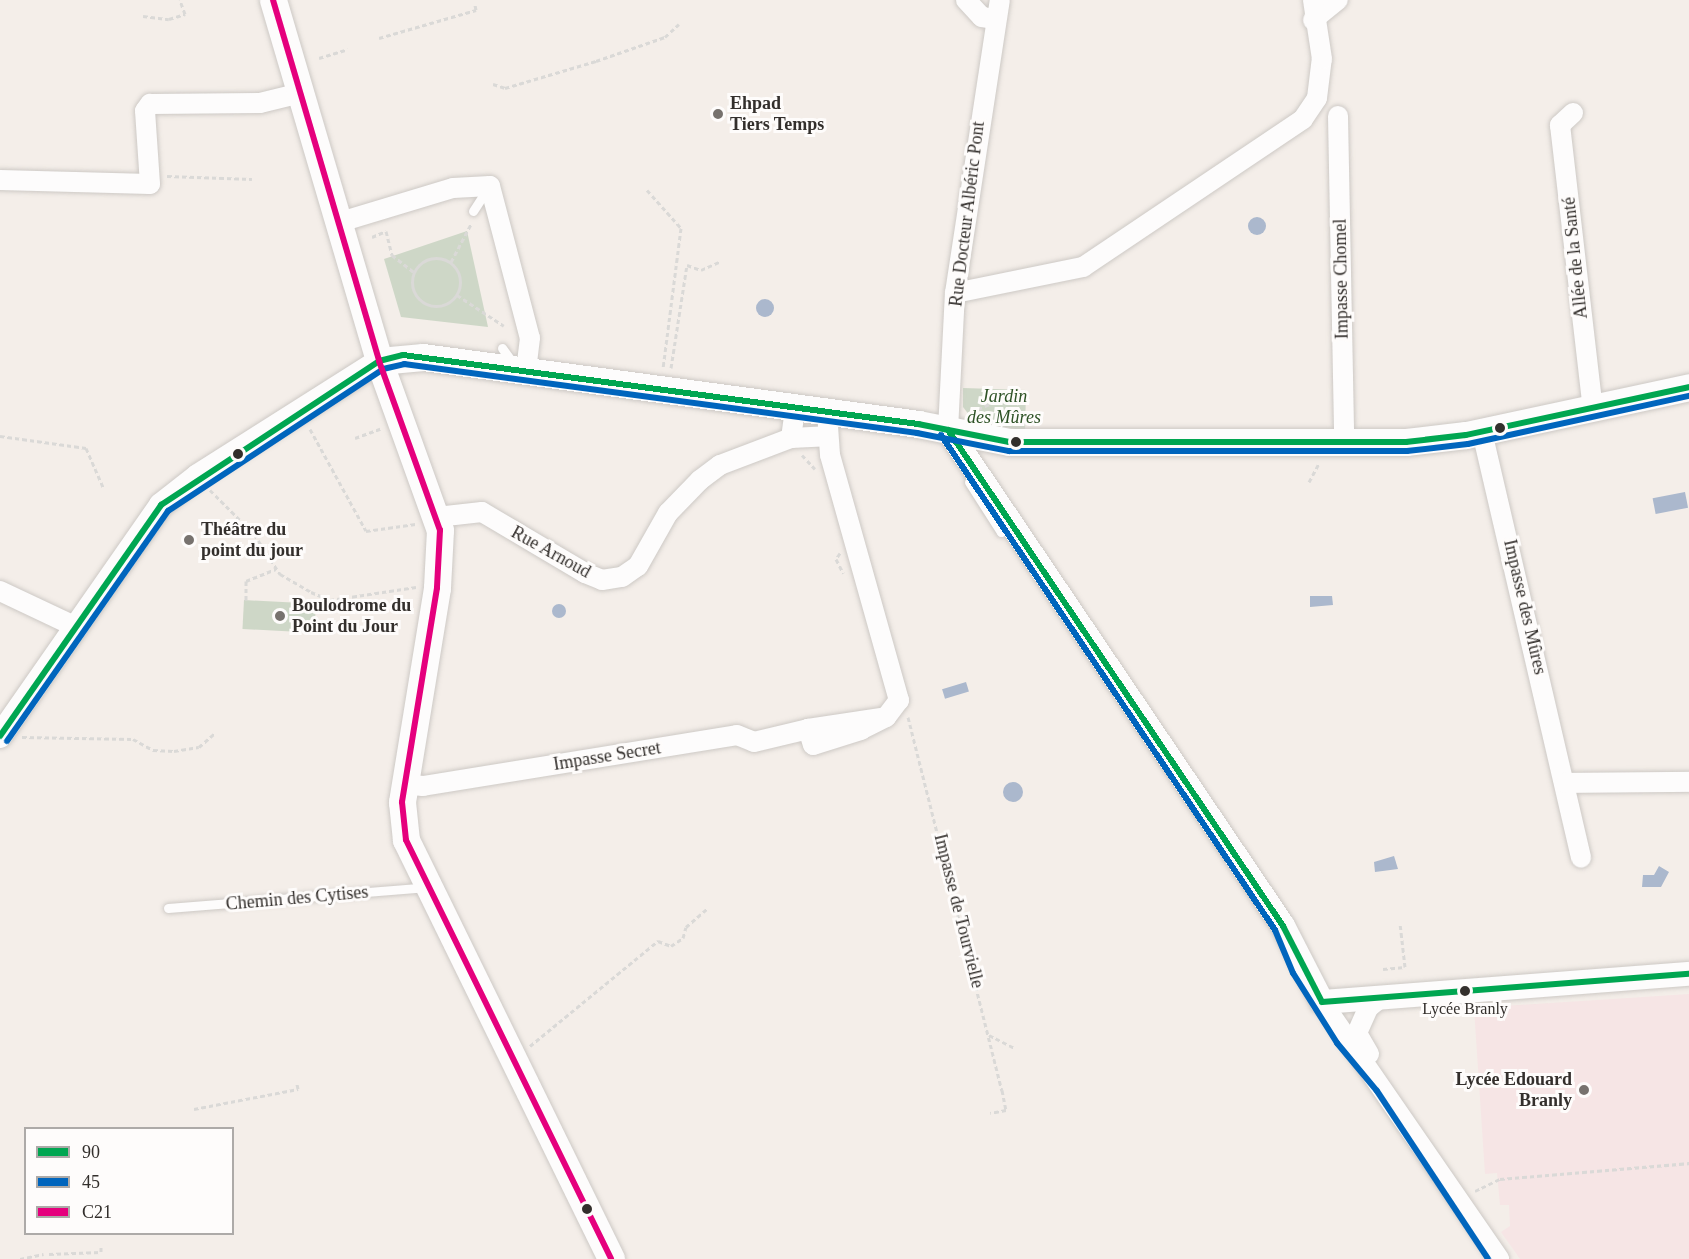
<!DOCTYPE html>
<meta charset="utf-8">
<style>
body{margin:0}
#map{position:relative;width:1689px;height:1259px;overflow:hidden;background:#f4eee9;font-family:Georgia,serif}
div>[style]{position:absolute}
.education>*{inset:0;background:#f6e5e5}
.green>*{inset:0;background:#ced7c7;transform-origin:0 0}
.water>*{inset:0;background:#abb8cd;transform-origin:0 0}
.round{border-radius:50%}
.path>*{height:3px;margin-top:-1.5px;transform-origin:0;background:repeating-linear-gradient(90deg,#dad9d7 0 4.5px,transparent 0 7.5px)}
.path>.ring{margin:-1.5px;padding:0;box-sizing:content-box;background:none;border:3px solid #dad9d7;border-radius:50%}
.roads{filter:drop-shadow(0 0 2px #cdc9c5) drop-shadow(0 0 2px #cdc9c5)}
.service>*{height:9px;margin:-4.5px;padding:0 4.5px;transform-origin:4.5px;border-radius:4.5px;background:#fdfcfc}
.minor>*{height:20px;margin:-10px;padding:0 10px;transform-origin:10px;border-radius:10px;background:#fdfcfc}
.tertiary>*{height:24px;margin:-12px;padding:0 12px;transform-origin:12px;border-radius:12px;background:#fdfcfc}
.secondary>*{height:27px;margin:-13.5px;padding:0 13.5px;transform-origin:13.5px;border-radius:13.5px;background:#fdfcfc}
.bus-1>*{height:6px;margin:-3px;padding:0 3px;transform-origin:3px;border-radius:3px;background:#00a651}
.bus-2>*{height:6px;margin:-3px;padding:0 3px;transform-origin:3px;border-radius:3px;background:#0065bd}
.bus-3>*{height:6px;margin:-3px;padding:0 3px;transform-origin:3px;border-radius:3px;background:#e5007d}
.dots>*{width:16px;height:16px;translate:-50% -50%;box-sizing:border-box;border:3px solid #fefcfb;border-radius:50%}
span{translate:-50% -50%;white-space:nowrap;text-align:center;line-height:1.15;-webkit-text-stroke:6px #fefcfb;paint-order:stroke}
.bus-label{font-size:16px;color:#332f2c}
.poi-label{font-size:18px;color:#332f2c;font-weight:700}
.left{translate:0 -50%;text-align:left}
.right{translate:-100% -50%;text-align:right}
.street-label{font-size:18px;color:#332f2c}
.park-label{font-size:18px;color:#2d5225;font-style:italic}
.legend{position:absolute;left:24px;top:1127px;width:210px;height:108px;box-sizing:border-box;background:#fefcfb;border:2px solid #adaaa8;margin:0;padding:8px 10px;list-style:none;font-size:18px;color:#332f2c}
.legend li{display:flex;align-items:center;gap:12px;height:30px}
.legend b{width:30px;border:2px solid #adaaa8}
</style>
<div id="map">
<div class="education">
<i style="clip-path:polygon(1689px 994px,1689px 1259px,1520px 1259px,1501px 1232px,1510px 1226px,1509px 1205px,1500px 1205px,1497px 1173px,1485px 1174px,1474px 1008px)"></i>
</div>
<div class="green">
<i style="clip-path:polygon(467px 231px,488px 327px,401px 317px,384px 259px)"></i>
<i style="clip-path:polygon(963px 388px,1026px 390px,1025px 431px,973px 420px,963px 407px)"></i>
<i style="left:244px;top:600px;width:72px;height:29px;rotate:3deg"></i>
</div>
<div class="water">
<i class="round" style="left:1248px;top:217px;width:18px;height:18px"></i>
<i class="round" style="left:756px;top:299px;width:18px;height:18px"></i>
<i style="left:1685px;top:492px;width:16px;height:33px;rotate:79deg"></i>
<i style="clip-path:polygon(1310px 596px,1332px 596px,1333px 605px,1310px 607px)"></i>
<i class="round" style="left:552px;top:604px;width:14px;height:14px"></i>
<i style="left:966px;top:682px;width:10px;height:25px;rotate:73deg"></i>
<i class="round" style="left:1003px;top:782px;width:20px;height:20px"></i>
<i style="clip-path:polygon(1394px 856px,1398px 869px,1375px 872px,1374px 862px)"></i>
<i style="clip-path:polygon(1659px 866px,1669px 872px,1661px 887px,1642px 887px,1643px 875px,1654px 875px)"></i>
</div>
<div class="path">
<i style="left:143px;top:16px;width:26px;rotate:7deg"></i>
<i style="left:169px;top:19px;width:17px;rotate:-17deg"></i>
<i style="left:185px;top:14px;width:15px;rotate:-110deg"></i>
<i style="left:379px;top:38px;width:101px;rotate:-16.1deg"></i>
<i style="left:476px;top:10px;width:5px;rotate:-101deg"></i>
<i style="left:319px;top:58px;width:30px;rotate:-17deg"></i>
<i style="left:493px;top:84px;width:13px;rotate:18deg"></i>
<i style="left:505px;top:88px;width:95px;rotate:-16.5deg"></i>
<i style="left:596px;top:61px;width:73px;rotate:-19.2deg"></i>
<i style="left:665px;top:37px;width:19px;rotate:-43deg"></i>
<i style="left:167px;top:176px;width:85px;rotate:2deg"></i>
<i style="left:647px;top:190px;width:51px;rotate:48.2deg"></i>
<i style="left:681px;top:228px;width:141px;rotate:97.3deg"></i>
<i style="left:372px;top:237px;width:15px;rotate:-23deg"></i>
<i style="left:386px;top:231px;width:25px;rotate:76deg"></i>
<i style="left:392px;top:255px;width:28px;rotate:38deg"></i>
<i class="ring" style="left:412px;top:258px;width:45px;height:45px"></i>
<i style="left:451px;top:262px;width:43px;rotate:-62.2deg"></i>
<i style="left:457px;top:295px;width:56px;rotate:33.4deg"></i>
<i style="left:671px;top:368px;width:104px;rotate:-81.2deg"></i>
<i style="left:687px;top:265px;width:15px;rotate:20deg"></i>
<i style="left:701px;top:270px;width:20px;rotate:-24deg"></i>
<i style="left:971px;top:412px;width:25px;rotate:-23deg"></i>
<i style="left:310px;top:429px;width:116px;rotate:61.2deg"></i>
<i style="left:366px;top:531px;width:50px;rotate:-8deg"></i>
<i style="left:0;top:436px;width:87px;rotate:7.9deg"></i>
<i style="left:86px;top:448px;width:43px;rotate:66.4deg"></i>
<i style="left:355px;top:438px;width:27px;rotate:-20deg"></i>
<i style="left:802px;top:455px;width:19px;rotate:47deg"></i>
<i style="left:1309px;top:482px;width:21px;rotate:-62deg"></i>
<i style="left:210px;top:490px;width:62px;rotate:45deg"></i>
<i style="left:254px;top:534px;width:48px;rotate:57deg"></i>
<i style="left:280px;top:574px;width:36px;rotate:30deg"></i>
<i style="left:311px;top:592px;width:21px;rotate:23deg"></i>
<i style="left:330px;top:600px;width:87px;rotate:-8.6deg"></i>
<i style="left:840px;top:553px;width:7px;rotate:124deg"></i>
<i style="left:836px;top:559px;width:16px;rotate:63deg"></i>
<i style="left:246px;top:600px;width:19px;rotate:-90deg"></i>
<i style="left:246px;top:581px;width:32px;rotate:-22deg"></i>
<i style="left:908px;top:717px;width:385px;rotate:75.9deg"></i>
<i style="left:1002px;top:1090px;width:20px;rotate:79deg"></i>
<i style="left:1006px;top:1110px;width:16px;rotate:169deg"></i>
<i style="left:22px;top:737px;width:111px;rotate:1deg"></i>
<i style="left:133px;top:739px;width:23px;rotate:29deg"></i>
<i style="left:153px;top:750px;width:21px;rotate:3deg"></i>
<i style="left:174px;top:751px;width:25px;rotate:-9deg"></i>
<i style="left:199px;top:747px;width:21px;rotate:-41deg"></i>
<i style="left:1383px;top:969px;width:22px;rotate:-5deg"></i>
<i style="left:1405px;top:967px;width:44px;rotate:-96.5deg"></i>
<i style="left:989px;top:1035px;width:28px;rotate:27deg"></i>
<i style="left:530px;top:1046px;width:166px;rotate:-39.4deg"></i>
<i style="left:658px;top:941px;width:14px;rotate:21deg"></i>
<i style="left:671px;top:946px;width:14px;rotate:-34deg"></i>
<i style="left:683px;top:938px;width:11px;rotate:-75deg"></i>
<i style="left:686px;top:927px;width:28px;rotate:-41deg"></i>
<i style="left:194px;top:1109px;width:106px;rotate:-10.9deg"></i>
<i style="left:298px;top:1089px;width:5px;rotate:-101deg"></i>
<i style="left:1475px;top:1191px;width:28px;rotate:-26deg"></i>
<i style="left:1500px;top:1179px;width:190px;rotate:-4.8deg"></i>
<i style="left:49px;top:1254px;width:52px;rotate:-2.2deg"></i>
<i style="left:101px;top:1252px;width:5px;rotate:-90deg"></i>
<i style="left:20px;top:1259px;width:24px;rotate:-12deg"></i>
</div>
<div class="roads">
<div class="service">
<i style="left:473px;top:211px;width:27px;rotate:-57deg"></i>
<i style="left:502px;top:348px;width:19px;rotate:54deg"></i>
<i style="left:969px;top:482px;width:59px;rotate:57.4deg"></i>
<i style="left:1001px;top:532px;width:14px;rotate:-36deg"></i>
<i style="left:168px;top:908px;width:248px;rotate:-4.6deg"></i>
<i style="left:415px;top:888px;width:10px;rotate:-29deg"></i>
</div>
<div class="minor">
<i style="left:966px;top:0;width:23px;rotate:47deg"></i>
<i style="left:982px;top:17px;width:12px;rotate:9deg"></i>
<i style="left:1313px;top:20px;width:32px;rotate:-39deg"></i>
<i style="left:1573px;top:113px;width:18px;rotate:137deg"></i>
<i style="left:1560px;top:125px;width:286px;rotate:83.4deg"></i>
<i style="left:1338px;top:116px;width:327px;rotate:88.9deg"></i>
<i style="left:0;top:180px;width:150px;rotate:1.5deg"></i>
<i style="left:150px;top:184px;width:73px;rotate:-93.9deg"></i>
<i style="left:145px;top:111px;width:9px;rotate:-54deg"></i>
<i style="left:150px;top:104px;width:110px;rotate:-0.5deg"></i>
<i style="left:260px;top:103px;width:42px;rotate:-13.7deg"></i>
<i style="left:337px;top:223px;width:121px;rotate:-16.8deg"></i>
<i style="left:453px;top:188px;width:37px;rotate:-3deg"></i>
<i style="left:490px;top:186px;width:157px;rotate:75.3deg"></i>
<i style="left:530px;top:338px;width:35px;rotate:97deg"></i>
<i style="left:955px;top:293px;width:131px;rotate:-11.5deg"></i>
<i style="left:1083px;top:267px;width:265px;rotate:-33.9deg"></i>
<i style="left:1303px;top:119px;width:25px;rotate:-56deg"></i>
<i style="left:1317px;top:98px;width:39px;rotate:-83deg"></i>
<i style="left:1322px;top:59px;width:60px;rotate:-98.7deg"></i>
<i style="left:827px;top:412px;width:43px;rotate:86deg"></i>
<i style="left:830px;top:455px;width:255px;rotate:74.3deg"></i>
<i style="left:899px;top:700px;width:21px;rotate:127deg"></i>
<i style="left:886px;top:717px;width:28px;rotate:153deg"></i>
<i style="left:861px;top:730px;width:50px;rotate:162.6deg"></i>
<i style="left:813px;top:745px;width:17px;rotate:-107deg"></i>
<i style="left:808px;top:729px;width:79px;rotate:-8.7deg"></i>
<i style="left:948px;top:430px;width:137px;rotate:-87.1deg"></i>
<i style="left:955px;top:293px;width:296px;rotate:-81.3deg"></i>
<i style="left:1482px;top:432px;width:437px;rotate:76.9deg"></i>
<i style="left:791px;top:438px;width:35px;rotate:-3deg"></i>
<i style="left:437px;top:517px;width:45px;rotate:-6.3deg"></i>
<i style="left:482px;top:512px;width:120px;rotate:30.6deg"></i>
<i style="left:585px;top:573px;width:18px;rotate:22deg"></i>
<i style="left:602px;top:580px;width:20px;rotate:-9deg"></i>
<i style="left:622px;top:577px;width:19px;rotate:-35deg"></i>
<i style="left:638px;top:566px;width:61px;rotate:-60.5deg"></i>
<i style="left:668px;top:513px;width:46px;rotate:-45.9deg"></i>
<i style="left:700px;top:480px;width:25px;rotate:-37deg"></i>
<i style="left:720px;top:465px;width:76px;rotate:-20.8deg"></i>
<i style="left:791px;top:438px;width:30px;rotate:-82deg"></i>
<i style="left:0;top:591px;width:84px;rotate:25.3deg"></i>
<i style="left:1566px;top:783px;width:123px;rotate:-0.5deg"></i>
<i style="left:404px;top:784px;width:19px;rotate:6deg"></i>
<i style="left:423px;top:786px;width:318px;rotate:-9.2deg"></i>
<i style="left:737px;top:735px;width:18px;rotate:22deg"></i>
<i style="left:754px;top:742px;width:56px;rotate:-13.5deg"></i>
<i style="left:1322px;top:1002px;width:312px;rotate:55.4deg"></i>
<i style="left:1369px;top:1054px;width:24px;rotate:-120deg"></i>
<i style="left:1357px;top:1033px;width:27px;rotate:-66deg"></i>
<i style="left:1368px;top:1008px;width:14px;rotate:-39deg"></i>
</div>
<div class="tertiary">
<i style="left:948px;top:430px;width:599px;rotate:55.96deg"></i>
<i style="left:1283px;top:926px;width:85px;rotate:62.8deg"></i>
<i style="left:1322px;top:1002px;width:368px;rotate:-4.4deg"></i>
<i style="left:0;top:736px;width:282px;rotate:-55.1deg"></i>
<i style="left:161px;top:505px;width:47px;rotate:-38.1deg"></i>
<i style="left:198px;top:476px;width:214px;rotate:-32.4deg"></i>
</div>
<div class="secondary">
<i style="left:273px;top:0;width:376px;rotate:73.6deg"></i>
<i style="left:379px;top:361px;width:180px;rotate:70.2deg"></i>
<i style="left:440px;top:530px;width:58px;rotate:93deg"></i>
<i style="left:437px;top:588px;width:217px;rotate:99.3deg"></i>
<i style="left:402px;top:802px;width:38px;rotate:84deg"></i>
<i style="left:406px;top:840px;width:466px;rotate:63.9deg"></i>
<i style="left:379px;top:361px;width:44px;rotate:-5.2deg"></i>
<i style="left:423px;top:357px;width:500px;rotate:7.7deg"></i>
<i style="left:918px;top:424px;width:93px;rotate:11.2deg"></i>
<i style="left:1009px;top:442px;width:397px"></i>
<i style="left:1406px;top:442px;width:60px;rotate:-6.7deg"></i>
<i style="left:1466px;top:435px;width:228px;rotate:-12.1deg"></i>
</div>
</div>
<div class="bus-1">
<i style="left:948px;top:430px;width:599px;rotate:55.96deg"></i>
<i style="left:1283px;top:926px;width:85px;rotate:62.8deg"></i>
<i style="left:1322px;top:1002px;width:368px;rotate:-4.4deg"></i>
<i style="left:0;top:736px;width:282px;rotate:-55.1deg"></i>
<i style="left:161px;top:505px;width:261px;rotate:-33.4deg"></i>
<i style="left:379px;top:361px;width:25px;rotate:-14deg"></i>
<i style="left:403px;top:355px;width:520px;rotate:7.63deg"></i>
<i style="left:918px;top:424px;width:93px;rotate:11.2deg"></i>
<i style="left:1009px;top:442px;width:397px"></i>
<i style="left:1406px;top:442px;width:60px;rotate:-6.7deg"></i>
<i style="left:1466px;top:435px;width:228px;rotate:-12.1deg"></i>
</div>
<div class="bus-2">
<i style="left:941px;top:435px;width:597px;rotate:55.99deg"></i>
<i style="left:1275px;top:930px;width:47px;rotate:67.3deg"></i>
<i style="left:1293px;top:973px;width:83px;rotate:57.8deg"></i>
<i style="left:1337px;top:1043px;width:62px;rotate:50.2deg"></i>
<i style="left:1377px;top:1091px;width:201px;rotate:56.5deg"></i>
<i style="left:7px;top:741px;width:281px;rotate:-55deg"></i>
<i style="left:168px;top:511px;width:258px;rotate:-33.4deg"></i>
<i style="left:383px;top:369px;width:22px;rotate:-13deg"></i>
<i style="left:404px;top:364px;width:518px;rotate:7.66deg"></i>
<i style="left:917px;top:433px;width:94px;rotate:11.1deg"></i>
<i style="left:1009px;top:451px;width:398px"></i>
<i style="left:1407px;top:451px;width:61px;rotate:-6.5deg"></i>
<i style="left:1468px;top:444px;width:226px;rotate:-12.3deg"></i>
</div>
<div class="bus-3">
<i style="left:273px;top:0;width:376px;rotate:73.6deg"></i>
<i style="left:379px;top:361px;width:180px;rotate:70.2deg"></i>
<i style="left:440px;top:530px;width:58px;rotate:93deg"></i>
<i style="left:437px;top:588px;width:217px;rotate:99.3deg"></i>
<i style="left:402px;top:802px;width:38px;rotate:84deg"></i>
<i style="left:406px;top:840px;width:466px;rotate:63.9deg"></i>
</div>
<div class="dots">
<i style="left:718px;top:114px;background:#77726e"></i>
<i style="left:1500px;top:428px;background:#332f2c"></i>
<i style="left:1016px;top:442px;background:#332f2c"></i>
<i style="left:238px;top:454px;background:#332f2c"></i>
<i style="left:189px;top:540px;background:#77726e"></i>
<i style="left:280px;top:616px;background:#77726e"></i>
<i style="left:1465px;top:991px;background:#332f2c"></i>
<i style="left:1584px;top:1090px;background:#77726e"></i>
<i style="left:587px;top:1209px;background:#332f2c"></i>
</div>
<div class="bus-label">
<span style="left:1465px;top:1009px">Lycée Branly</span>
</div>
<div class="poi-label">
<span class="left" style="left:730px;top:114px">Ehpad<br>Tiers Temps</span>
<span class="left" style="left:201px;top:540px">Théâtre du<br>point du jour</span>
<span class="left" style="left:292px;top:616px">Boulodrome du<br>Point du Jour</span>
<span class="right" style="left:1572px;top:1090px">Lycée Edouard<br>Branly</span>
</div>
<div class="street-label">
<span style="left:967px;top:214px;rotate:-83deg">Rue Docteur Albéric Pont</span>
<span style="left:1575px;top:258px;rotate:-96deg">Allée de la Santé</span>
<span style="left:1341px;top:279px;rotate:-91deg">Impasse Chomel</span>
<span style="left:551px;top:552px;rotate:29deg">Rue Arnoud</span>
<span style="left:1525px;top:607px;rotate:77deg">Impasse des Mûres</span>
<span style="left:607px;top:756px;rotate:-9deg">Impasse Secret</span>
<span style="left:297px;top:898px;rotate:-5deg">Chemin des Cytises</span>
<span style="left:959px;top:911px;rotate:76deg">Impasse de Tourvielle</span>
</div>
<div class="park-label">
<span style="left:1004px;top:407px">Jardin<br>des Mûres</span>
</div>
<ul class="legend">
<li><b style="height:8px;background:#00a651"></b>90</li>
<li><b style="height:8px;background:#0065bd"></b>45</li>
<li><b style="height:8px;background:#e5007d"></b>C21</li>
</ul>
</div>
